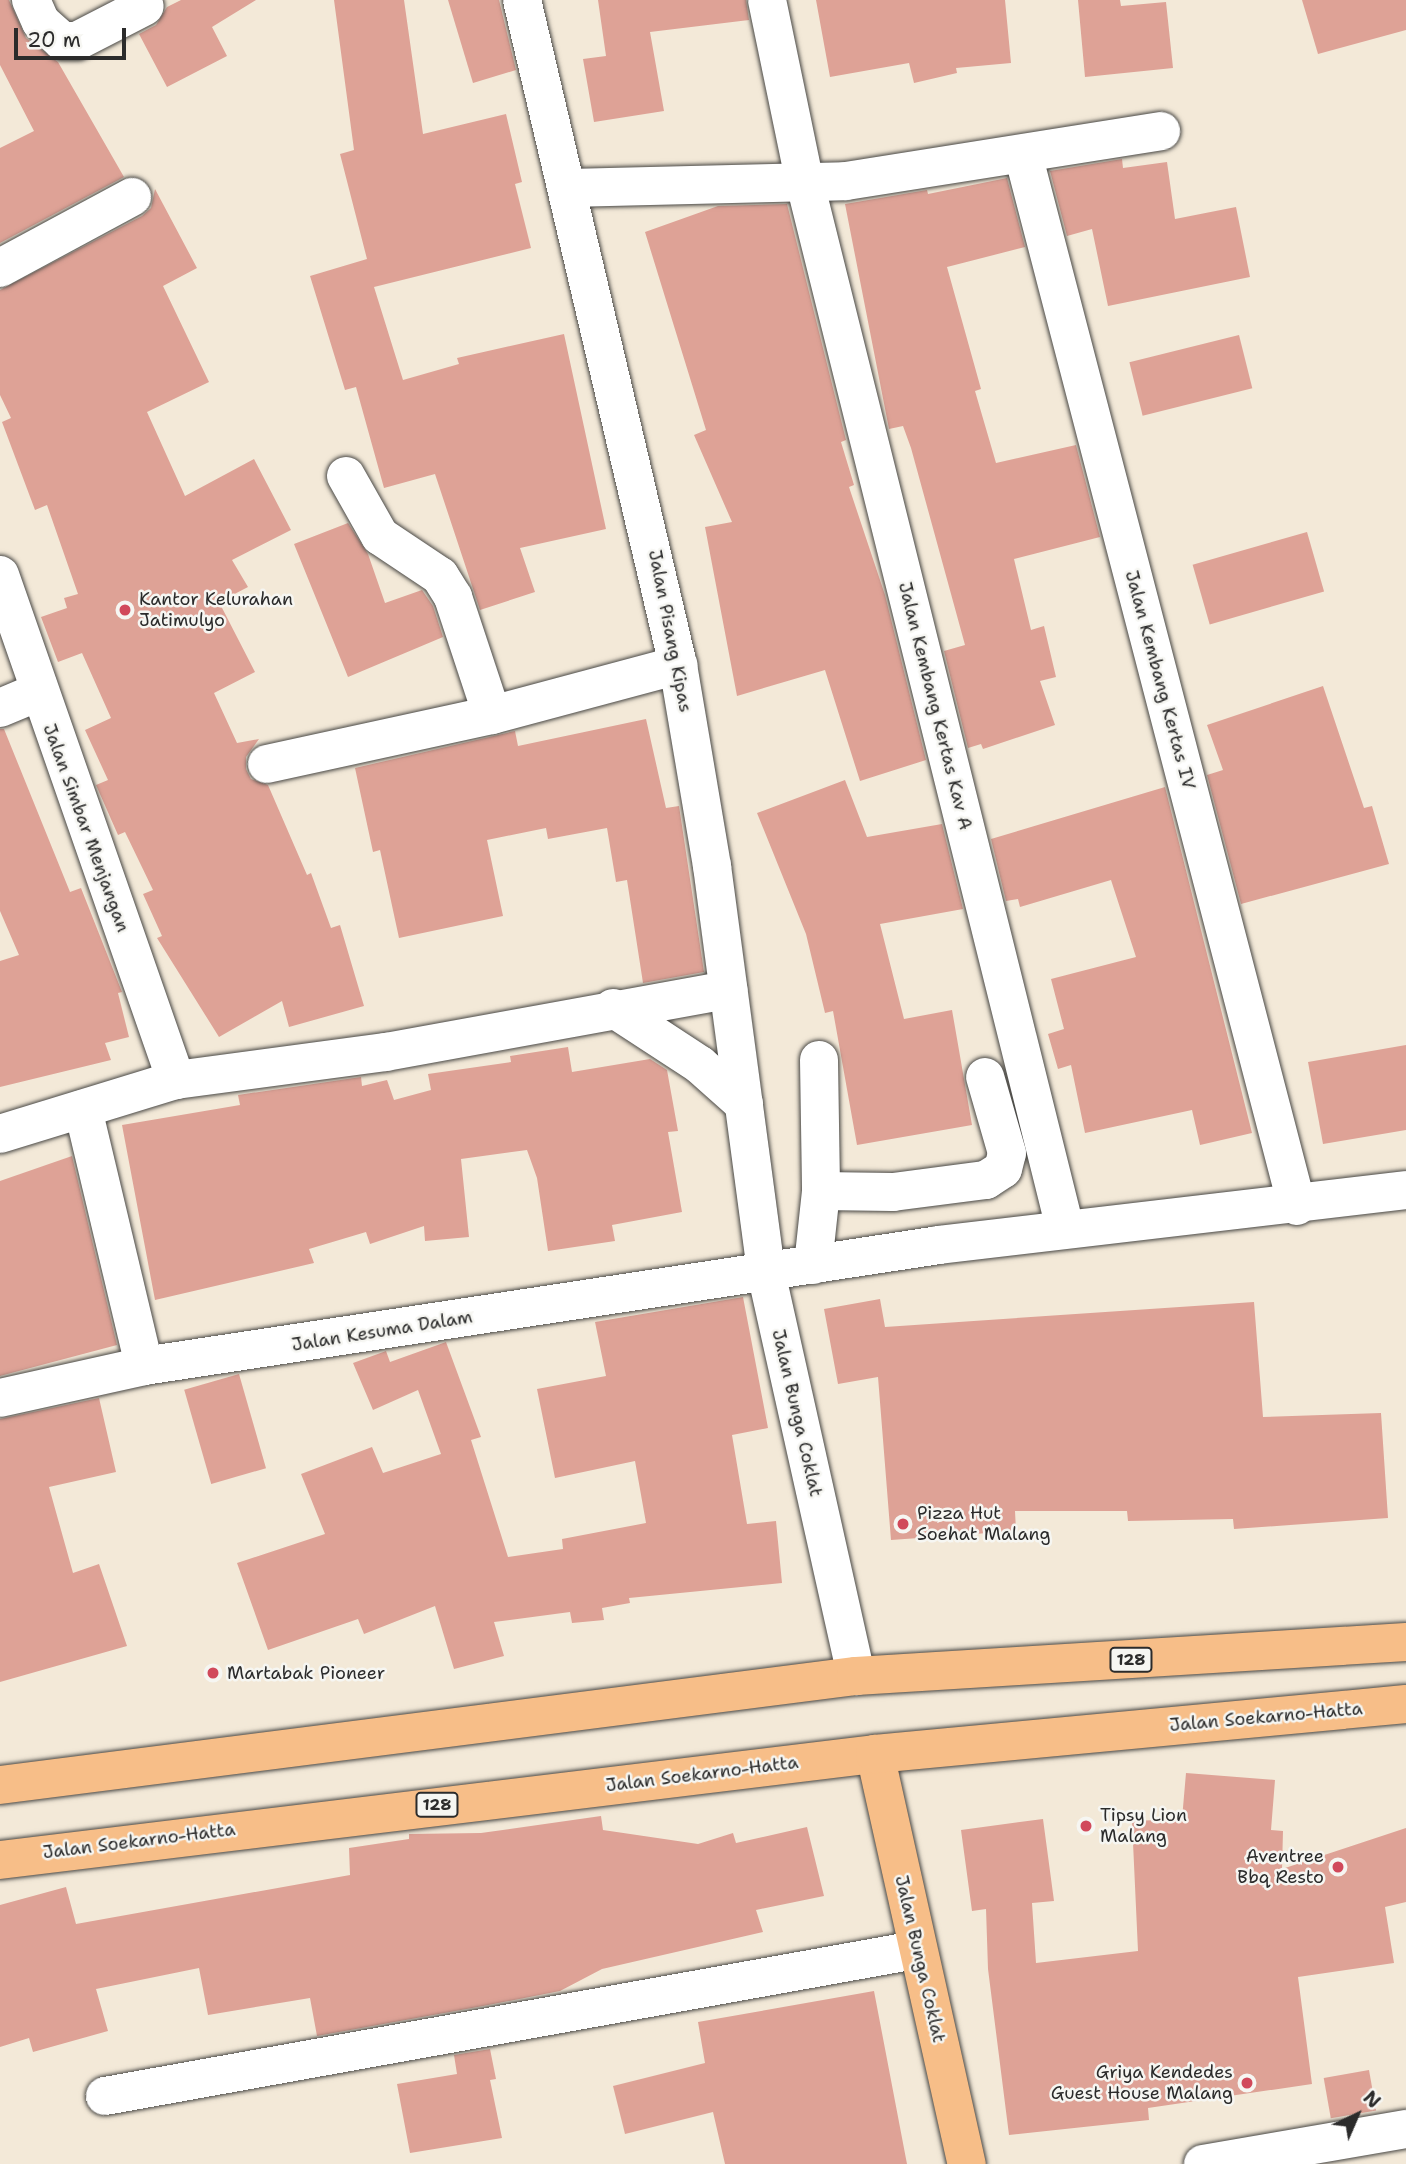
<!DOCTYPE html>
<style>
body{margin:0}
#map{position:relative;width:1406px;height:2164px;overflow:hidden;background:#f3e9d8;font-family:"Shantell Sans",sans-serif}
div>[style]{position:absolute}
.building>*{inset:0;background:#dea296;transform-origin:0 0}
.roads{filter:drop-shadow(0 0 2px #494845) drop-shadow(0 0 2px #494845)}
.minor>*{height:38px;margin:-19px;padding:0 19px;transform-origin:19px;border-radius:19px;background:#fff}
.major>*{height:38px;margin:-19px;padding:0 19px;transform-origin:19px;border-radius:19px;background:#f7be88}
.dots>*{width:19px;height:19px;translate:-50% -50%;box-sizing:border-box;border:4px solid #f6f6f2;border-radius:50%}
span{translate:-50% -50%;white-space:nowrap;text-align:center;line-height:1.15;-webkit-text-stroke:5px #f6f6f2;paint-order:stroke}
.shield-label span{padding:2px 5px;background:#f6f6f2;border:2px solid;border-radius:5px;-webkit-text-stroke-width:0}
.shield-label{font-size:16px;color:#2b2b2b;font-weight:700}
.poi-label{font-size:18px;color:#2b2b2b}
.left{translate:0 -50%;text-align:left}
.right{translate:-100% -50%;text-align:right}
.street-label{font-size:18px;color:#2b2b2b}
.north{position:absolute;left:1322px;top:2080px;width:70px;height:70px;-webkit-text-stroke:5px #f6f6f2;paint-order:stroke;rotate:44deg;font-size:19px;font-weight:700;line-height:28px;text-align:center;color:#2b2b2b}
.north::after{content:'';display:block;margin:auto;width:24px;height:32px;background:#2b2b2b;clip-path:polygon(50% 0,100% 100%,50% 72%,0 100%)}
.scale{position:absolute;left:14px;top:28px;width:112px;height:32px;box-sizing:border-box;border:4px solid #2b2b2b;border-top:0;padding-left:9px;font-size:21px;line-height:24px;white-space:nowrap;color:#2b2b2b;-webkit-text-stroke:5px #f6f6f2;paint-order:stroke}
</style>
<div id="map">
<div class="building">
<i style="clip-path:polygon(0 0,9px 0,26px 38px,58px 62px,124px 177px,0 243px,0 148px,34px 131px,0 65px)"></i>
<i style="clip-path:polygon(181px 0,256px 0,212px 27px,227px 56px,167px 87px,139px 34px,156px 25px,167px 7px)"></i>
<i style="clip-path:polygon(334px 0,404px 0,423px 134px,506px 114px,522px 182px,515px 184px,531px 248px,374px 287px,403px 380px,459px 364px,457px 358px,564px 334px,606px 529px,520px 548px,535px 592px,480px 610px,435px 474px,384px 488px,356px 387px,345px 390px,310px 276px,367px 259px,340px 154px,354px 150px)"></i>
<i style="clip-path:polygon(448px 0,499px 0,516px 70px,473px 83px)"></i>
<i style="clip-path:polygon(598px 0,746px 0,749px 20px,650px 32px,664px 111px,594px 122px,583px 59px,606px 56px)"></i>
<i style="clip-path:polygon(816px 0,1005px 0,1011px 63px,956px 68px,957px 73px,914px 83px,909px 63px,830px 77px)"></i>
<i style="clip-path:polygon(1078px 0,1120px 0,1121px 6px,1166px 2px,1173px 68px,1085px 77px)"></i>
<i style="clip-path:polygon(1302px 0,1406px 0,1406px 30px,1318px 54px)"></i>
<i style="clip-path:polygon(1122px 159px,1123px 168px,1167px 162px,1175px 219px,1236px 207px,1250px 277px,1108px 306px,1092px 229px,1067px 236px,1050px 171px)"></i>
<i style="clip-path:polygon(1007px 178px,1025px 247px,947px 267px,981px 389px,975px 391px,996px 463px,1076px 445px,1100px 537px,1014px 559px,1031px 630px,1044px 626px,1056px 677px,1040px 681px,1055px 725px,983px 749px,981px 744px,968px 748px,944px 651px,965px 645px,911px 448px,903px 426px,889px 429px,845px 204px,927px 190px,928px 194px)"></i>
<i style="clip-path:polygon(155px 189px,197px 268px,163px 286px,209px 382px,147px 412px,185px 496px,254px 459px,291px 530px,232px 560px,248px 587px,219px 602px,255px 672px,214px 693px,237px 743px,259px 739px,246px 757px,246px 769px,251px 779px,268px 785px,307px 875px,311px 873px,331px 928px,340px 925px,364px 1006px,289px 1027px,282px 1001px,219px 1037px,157px 938px,162px 936px,143px 894px,153px 890px,125px 832px,118px 835px,96px 785px,108px 780px,85px 730px,111px 718px,82px 653px,58px 662px,41px 617px,67px 608px,64px 598px,78px 594px,47px 505px,35px 510px,2px 422px,11px 418px,0 395px,0 290px,142px 216px,151px 208px)"></i>
<i style="clip-path:polygon(787px 204px,846px 440px,841px 442px,854px 485px,849px 487px,885px 595px,926px 760px,860px 781px,825px 670px,737px 696px,705px 527px,732px 522px,694px 435px,706px 430px,645px 232px,718px 206px)"></i>
<i style="left:1239px;top:335px;width:55px;height:113px;rotate:76deg"></i>
<i style="clip-path:polygon(348px 523px,368px 554px,385px 603px,422px 590px,433px 606px,443px 637px,348px 677px,294px 544px)"></i>
<i style="left:1307px;top:532px;width:62px;height:119px;rotate:74deg"></i>
<i style="clip-path:polygon(1323px 686px,1364px 808px,1372px 806px,1389px 864px,1241px 904px,1207px 775px,1223px 770px,1207px 725px)"></i>
<i style="clip-path:polygon(646px 719px,666px 808px,679px 806px,704px 972px,643px 983px,627px 880px,616px 882px,607px 828px,548px 839px,546px 828px,487px 840px,503px 916px,399px 938px,380px 850px,373px 852px,355px 768px,515px 731px,518px 746px)"></i>
<i style="clip-path:polygon(0 729px,4px 729px,70px 892px,81px 888px,122px 992px,118px 993px,129px 1037px,105px 1043px,111px 1060px,0 1087px,0 961px,19px 955px,0 911px)"></i>
<i style="clip-path:polygon(845px 780px,867px 837px,942px 824px,963px 909px,880px 924px,904px 1019px,952px 1010px,972px 1125px,857px 1145px,833px 1011px,825px 1013px,806px 934px,757px 813px)"></i>
<i style="clip-path:polygon(1165px 787px,1252px 1133px,1200px 1145px,1192px 1110px,1085px 1133px,1071px 1065px,1058px 1069px,1048px 1034px,1064px 1029px,1051px 979px,1136px 957px,1111px 880px,1020px 907px,1018px 899px,1006px 901px,991px 839px)"></i>
<i style="clip-path:polygon(1406px 1045px,1406px 1130px,1323px 1144px,1308px 1062px)"></i>
<i style="clip-path:polygon(568px 1047px,572px 1072px,650px 1059px,667px 1070px,678px 1131px,668px 1132px,682px 1212px,612px 1225px,615px 1241px,548px 1251px,537px 1178px,527px 1150px,461px 1159px,469px 1237px,425px 1241px,424px 1226px,370px 1244px,366px 1232px,309px 1249px,314px 1263px,155px 1300px,122px 1125px,240px 1105px,238px 1095px,361px 1077px,362px 1086px,387px 1080px,394px 1100px,431px 1090px,428px 1074px,511px 1062px,510px 1056px)"></i>
<i style="clip-path:polygon(72px 1156px,117px 1345px,0 1376px,0 1181px)"></i>
<i style="clip-path:polygon(743px 1297px,768px 1428px,732px 1435px,747px 1524px,776px 1521px,782px 1583px,629px 1598px,630px 1603px,602px 1608px,604px 1620px,572px 1623px,570px 1612px,494px 1622px,504px 1656px,454px 1669px,435px 1606px,364px 1634px,358px 1619px,268px 1650px,237px 1563px,325px 1534px,301px 1474px,372px 1447px,383px 1473px,441px 1454px,418px 1390px,373px 1410px,353px 1363px,386px 1351px,390px 1362px,446px 1342px,481px 1437px,471px 1440px,508px 1557px,563px 1549px,562px 1539px,646px 1523px,635px 1461px,555px 1478px,537px 1389px,606px 1376px,595px 1322px)"></i>
<i style="clip-path:polygon(880px 1299px,885px 1327px,1254px 1302px,1263px 1417px,1381px 1413px,1388px 1518px,1234px 1529px,1233px 1519px,1128px 1521px,1127px 1511px,1015px 1511px,1016px 1531px,891px 1540px,878px 1377px,838px 1384px,824px 1309px)"></i>
<i style="left:239px;top:1374px;width:98px;height:57px;rotate:74deg"></i>
<i style="clip-path:polygon(99px 1398px,116px 1472px,49px 1487px,73px 1573px,99px 1564px,127px 1646px,0 1682px,0 1419px)"></i>
<i style="clip-path:polygon(1186px 1773px,1275px 1780px,1271px 1830px,1283px 1831px,1282px 1869px,1406px 1828px,1406px 1902px,1385px 1907px,1394px 1963px,1298px 1977px,1312px 2084px,1148px 2108px,1149px 2120px,1009px 2135px,988px 1969px,986px 1909px,972px 1911px,961px 1830px,1043px 1819px,1054px 1901px,1032px 1903px,1036px 1963px,1138px 1951px,1132px 1821px,1182px 1819px)"></i>
<i style="clip-path:polygon(601px 1816px,603px 1830px,698px 1844px,733px 1833px,736px 1843px,807px 1827px,824px 1896px,756px 1910px,763px 1932px,602px 1969px,560px 1991px,483px 2006px,317px 2036px,310px 1998px,208px 2015px,199px 1968px,96px 1989px,108px 2031px,33px 2052px,29px 2038px,0 2047px,0 1905px,66px 1887px,76px 1924px,350px 1875px,349px 1848px,409px 1839px,409px 1834px,481px 1833px)"></i>
<i style="clip-path:polygon(874px 1991px,907px 2164px,725px 2164px,713px 2112px,625px 2134px,613px 2086px,705px 2063px,698px 2022px)"></i>
<i style="clip-path:polygon(490px 2049px,496px 2079px,490px 2080px,502px 2138px,410px 2153px,397px 2084px,457px 2074px,454px 2055px)"></i>
<i style="left:1369px;top:2070px;width:41px;height:46px;rotate:80deg"></i>
</div>
<div class="roads">
<div class="minor">
<i style="left:31px;top:0;width:24px;rotate:66deg"></i>
<i style="left:41px;top:22px;width:28px;rotate:42deg"></i>
<i style="left:62px;top:41px;width:15px"></i>
<i style="left:77px;top:41px;width:76px;rotate:-27.2deg"></i>
<i style="left:522px;top:0;width:683px;rotate:76.8deg"></i>
<i style="left:678px;top:665px;width:204px;rotate:80.4deg"></i>
<i style="left:712px;top:866px;width:410px;rotate:82.4deg"></i>
<i style="left:766px;top:1272px;width:414px;rotate:77.4deg"></i>
<i style="left:767px;top:0;width:187px;rotate:78.3deg"></i>
<i style="left:805px;top:183px;width:1077px;rotate:76.03deg"></i>
<i style="left:1023px;top:154px;width:1087px;rotate:75.4deg"></i>
<i style="left:567px;top:188px;width:279px;rotate:-1.4deg"></i>
<i style="left:846px;top:181px;width:319px;rotate:-9deg"></i>
<i style="left:0;top:268px;width:150px;rotate:-28.3deg"></i>
<i style="left:346px;top:476px;width:69px;rotate:60.5deg"></i>
<i style="left:380px;top:536px;width:72px;rotate:33.7deg"></i>
<i style="left:440px;top:576px;width:25px;rotate:58deg"></i>
<i style="left:453px;top:597px;width:124px;rotate:71.7deg"></i>
<i style="left:0;top:575px;width:535px;rotate:70.79deg"></i>
<i style="left:0;top:708px;width:41px;rotate:-22.8deg"></i>
<i style="left:267px;top:764px;width:230px;rotate:-12.3deg"></i>
<i style="left:492px;top:715px;width:193px;rotate:-15deg"></i>
<i style="left:613px;top:1008px;width:104px;rotate:33.2deg"></i>
<i style="left:700px;top:1065px;width:59px;rotate:41.6deg"></i>
<i style="left:819px;top:1060px;width:131px;rotate:89.1deg"></i>
<i style="left:83px;top:1109px;width:264px;rotate:76.6deg"></i>
<i style="left:0;top:1134px;width:184px;rotate:-17.1deg"></i>
<i style="left:176px;top:1080px;width:212px;rotate:-7.6deg"></i>
<i style="left:386px;top:1052px;width:348px;rotate:-10.3deg"></i>
<i style="left:813px;top:1265px;width:74px;rotate:-83.8deg"></i>
<i style="left:821px;top:1191px;width:72px;rotate:0.8deg"></i>
<i style="left:893px;top:1192px;width:94px;rotate:-7.4deg"></i>
<i style="left:986px;top:1180px;width:20px;rotate:-33deg"></i>
<i style="left:1003px;top:1169px;width:16px;rotate:-76deg"></i>
<i style="left:1007px;top:1153px;width:79px;rotate:-106.1deg"></i>
<i style="left:0;top:1398px;width:148px;rotate:-12.5deg"></i>
<i style="left:144px;top:1366px;width:804px;rotate:-8.65deg"></i>
<i style="left:939px;top:1245px;width:470px;rotate:-6.7deg"></i>
<i style="left:105px;top:2096px;width:824px;rotate:-10.21deg"></i>
<i style="left:1203px;top:2164px;width:206px;rotate:-9.8deg"></i>
</div>
<div class="major">
<i style="left:875px;top:1754px;width:420px;rotate:77.4deg"></i>
<i style="left:0;top:1785px;width:863px;rotate:-7.26deg"></i>
<i style="left:856px;top:1676px;width:551px;rotate:-3.54deg"></i>
<i style="left:0;top:1860px;width:881px;rotate:-6.91deg"></i>
<i style="left:875px;top:1754px;width:533px;rotate:-5.38deg"></i>
</div>
</div>
<div class="dots">
<i style="left:125px;top:610px;background:#d1495b"></i>
<i style="left:903px;top:1524px;background:#d1495b"></i>
<i style="left:213px;top:1673px;background:#d1495b"></i>
<i style="left:1086px;top:1826px;background:#d1495b"></i>
<i style="left:1338px;top:1867px;background:#d1495b"></i>
<i style="left:1247px;top:2083px;background:#d1495b"></i>
</div>
<div class="shield-label">
<span style="left:1131px;top:1660px">128</span>
<span style="left:437px;top:1805px">128</span>
</div>
<div class="poi-label">
<span class="left" style="left:139px;top:610px">Kantor Kelurahan<br>Jatimulyo</span>
<span class="left" style="left:917px;top:1524px">Pizza Hut<br>Soehat Malang</span>
<span class="left" style="left:227px;top:1673px">Martabak Pioneer</span>
<span class="left" style="left:1100px;top:1826px">Tipsy Lion<br>Malang</span>
<span class="right" style="left:1324px;top:1867px">Aventree<br>Bbq Resto</span>
<span class="right" style="left:1233px;top:2083px">Griya Kendedes<br>Guest House Malang</span>
</div>
<div class="street-label">
<span style="left:670px;top:631px;rotate:79deg">Jalan Pisang Kipas</span>
<span style="left:1160px;top:680px;rotate:75deg">Jalan Kembang Kertas IV</span>
<span style="left:935px;top:706px;rotate:76deg">Jalan Kembang Kertas Kav A</span>
<span style="left:86px;top:828px;rotate:70deg">Jalan Simbar Menjangan</span>
<span style="left:382px;top:1331px;rotate:-9deg">Jalan Kesuma Dalam</span>
<span style="left:797px;top:1413px;rotate:77deg">Jalan Bunga Coklat</span>
<span style="left:1266px;top:1717px;rotate:-5deg">Jalan Soekarno-Hatta</span>
<span style="left:702px;top:1774px;rotate:-7deg">Jalan Soekarno-Hatta</span>
<span style="left:139px;top:1841px;rotate:-7deg">Jalan Soekarno-Hatta</span>
<span style="left:920px;top:1959px;rotate:77deg">Jalan Bunga Coklat</span>
</div>
<div class="north">N</div>
<div class="scale">20 m</div>
</div>
